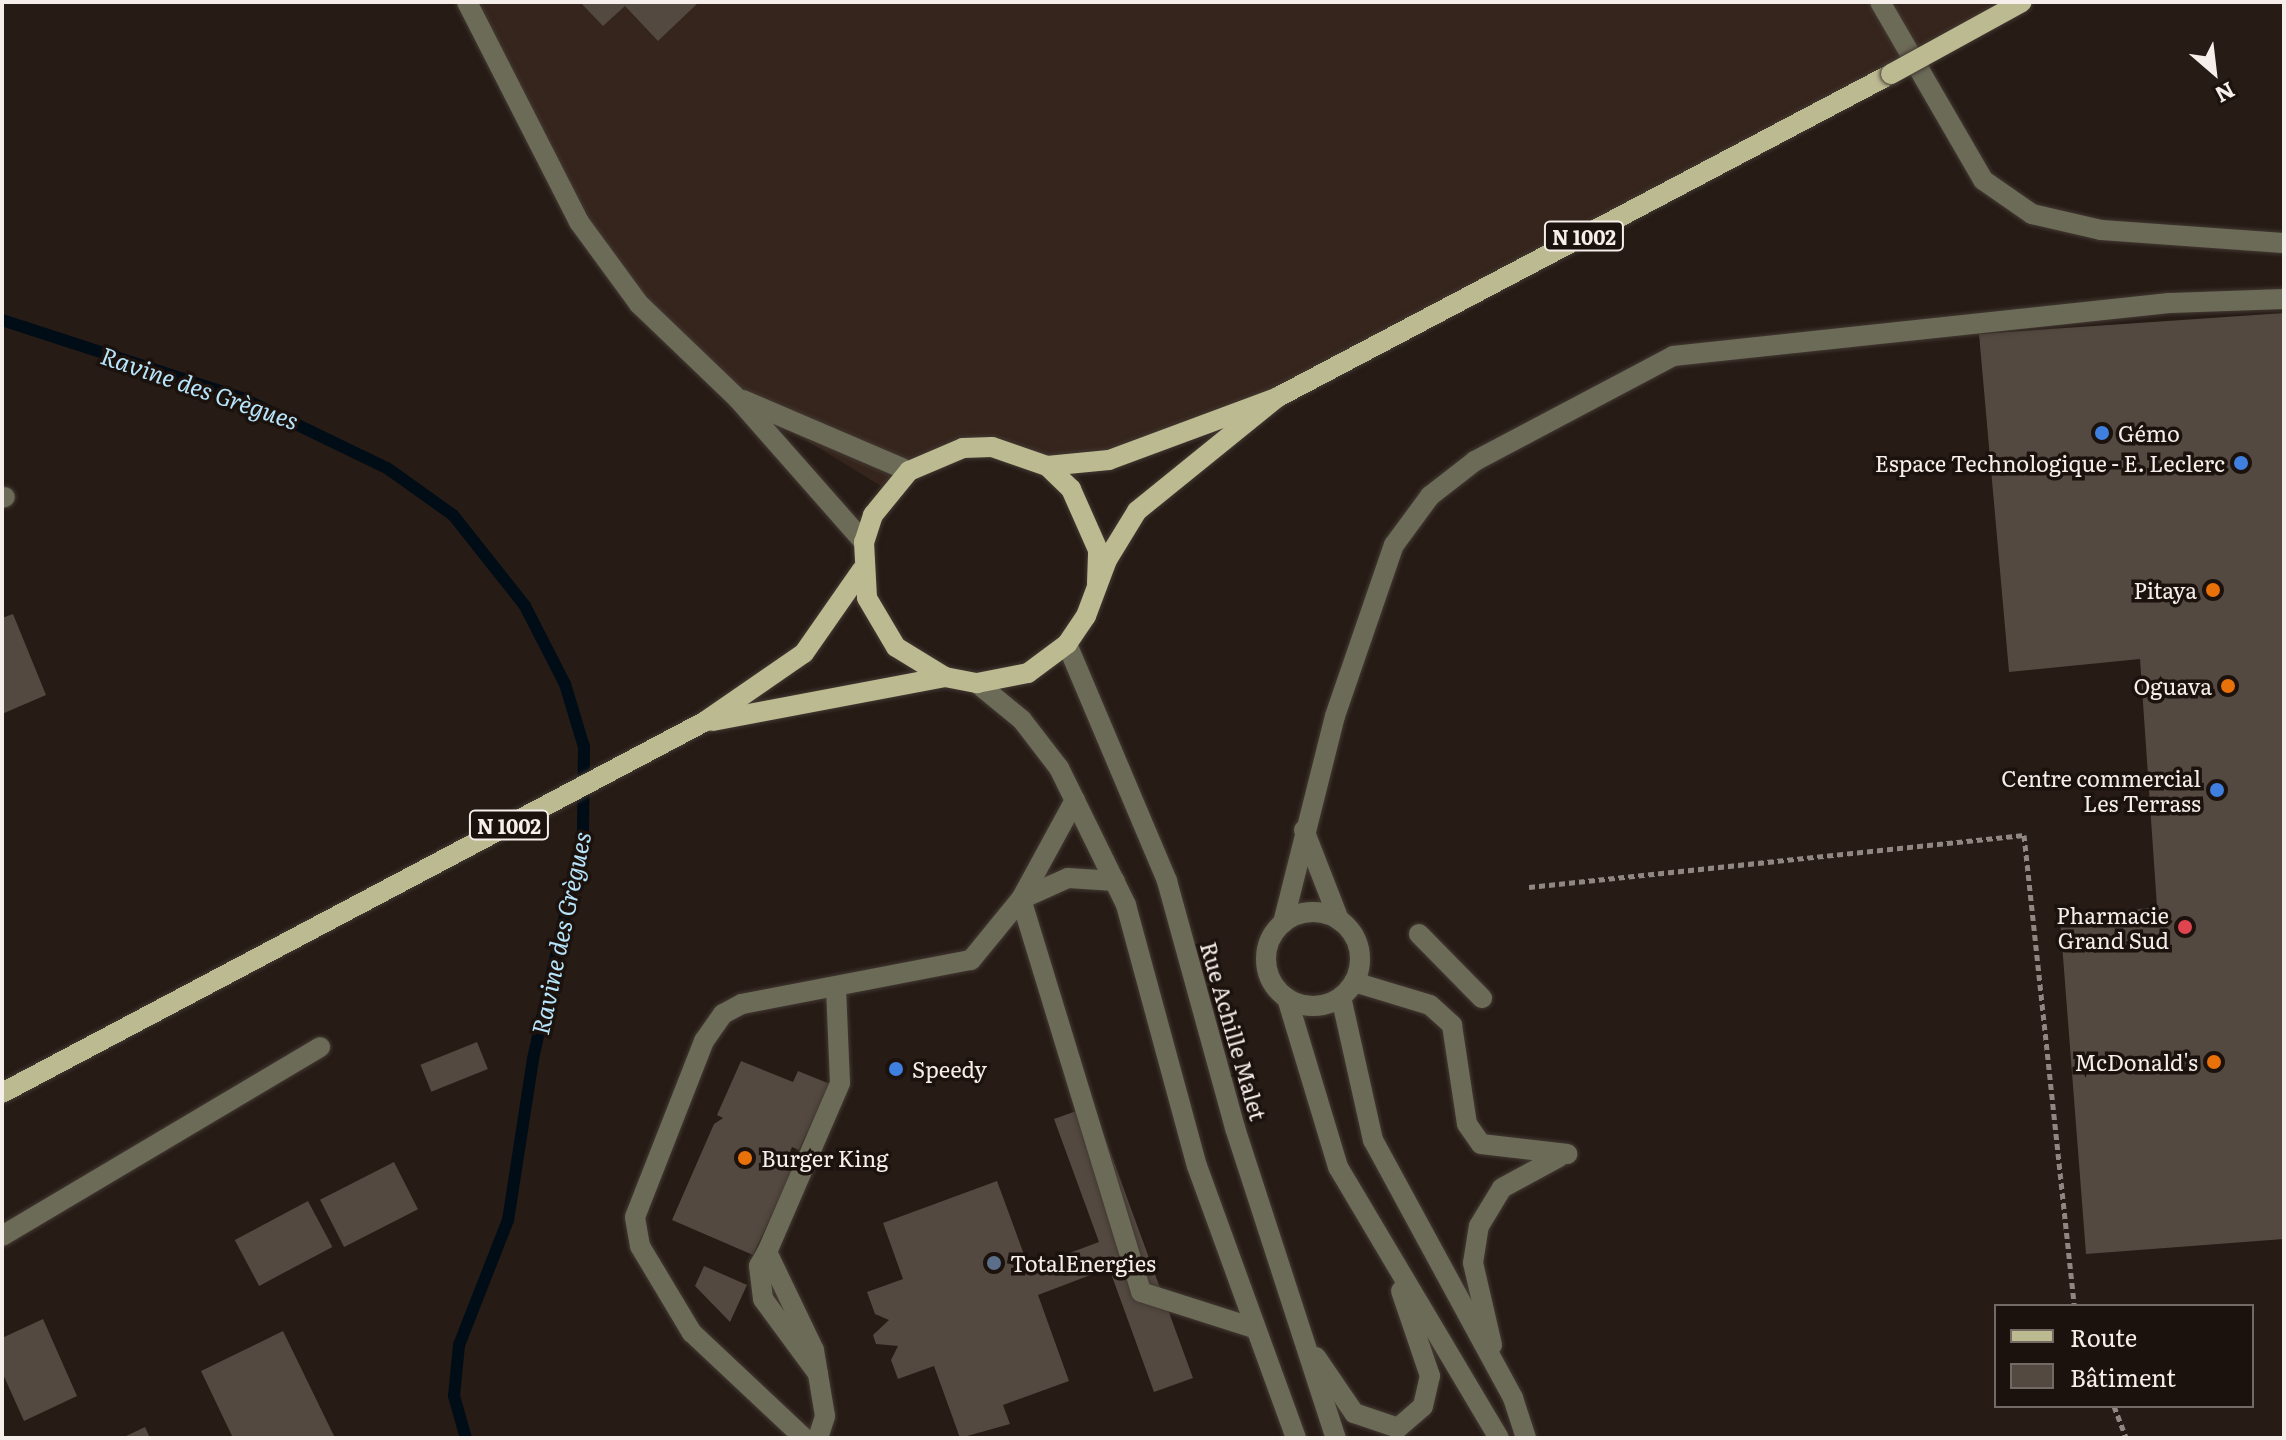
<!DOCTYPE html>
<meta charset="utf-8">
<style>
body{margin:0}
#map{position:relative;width:2286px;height:1440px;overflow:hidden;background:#261b15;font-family:Literata,serif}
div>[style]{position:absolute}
.industrial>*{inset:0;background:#35251c}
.stream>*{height:12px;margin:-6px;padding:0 6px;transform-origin:6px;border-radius:6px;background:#000c16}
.building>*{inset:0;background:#534940;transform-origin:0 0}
.path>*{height:5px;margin-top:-2.5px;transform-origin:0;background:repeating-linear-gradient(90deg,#908782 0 6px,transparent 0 10px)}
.roads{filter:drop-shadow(0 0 2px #433933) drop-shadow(0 0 2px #433933)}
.minor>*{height:20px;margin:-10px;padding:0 10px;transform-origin:10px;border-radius:10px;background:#6c6b58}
.minor>.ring{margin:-10px;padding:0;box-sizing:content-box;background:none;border:20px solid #6c6b58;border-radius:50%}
.major>*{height:20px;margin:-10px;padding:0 10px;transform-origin:10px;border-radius:10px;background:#bcba91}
.bridges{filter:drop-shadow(0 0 2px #433933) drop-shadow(0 0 2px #433933)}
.major-bridge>*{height:20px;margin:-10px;padding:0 10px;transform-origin:10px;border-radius:10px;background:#bcba91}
.dots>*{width:22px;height:22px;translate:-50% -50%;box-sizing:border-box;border:4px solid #1c120d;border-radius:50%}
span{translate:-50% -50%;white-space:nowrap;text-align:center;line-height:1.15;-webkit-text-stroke:7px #1c120d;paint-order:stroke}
.shield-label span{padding:2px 6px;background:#1c120d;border:2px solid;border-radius:6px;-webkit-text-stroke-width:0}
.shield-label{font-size:20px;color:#f5eeea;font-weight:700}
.poi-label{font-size:22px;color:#f5eeea}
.left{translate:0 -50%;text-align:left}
.right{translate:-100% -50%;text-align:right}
.street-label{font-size:22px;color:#f5eeea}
.water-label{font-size:24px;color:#b7e5fc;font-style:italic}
.frame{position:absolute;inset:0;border:4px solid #f5eeea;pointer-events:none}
.legend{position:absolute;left:1994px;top:1304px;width:260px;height:104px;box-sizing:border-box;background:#1c120d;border:2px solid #736a65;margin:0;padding:10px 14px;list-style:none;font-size:24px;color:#f5eeea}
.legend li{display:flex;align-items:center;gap:16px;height:40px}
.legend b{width:40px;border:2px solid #736a65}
.north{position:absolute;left:2174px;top:32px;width:80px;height:80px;-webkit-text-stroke:6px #1c120d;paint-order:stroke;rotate:152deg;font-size:22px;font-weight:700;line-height:32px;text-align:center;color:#f5eeea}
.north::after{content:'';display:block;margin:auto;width:28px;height:36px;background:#f5eeea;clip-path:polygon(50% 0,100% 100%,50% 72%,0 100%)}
</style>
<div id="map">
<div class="industrial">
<i style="clip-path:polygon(465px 2px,2022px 2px,1277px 397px,1130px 453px,1047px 466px,962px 448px,889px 491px,737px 398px,639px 304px)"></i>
</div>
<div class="stream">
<i style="left:2px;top:320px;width:252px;rotate:18deg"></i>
<i style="left:242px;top:398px;width:161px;rotate:25.8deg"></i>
<i style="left:387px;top:468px;width:81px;rotate:35.5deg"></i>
<i style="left:453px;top:515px;width:116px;rotate:51.6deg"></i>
<i style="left:525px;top:606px;width:88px;rotate:62.9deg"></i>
<i style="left:565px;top:684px;width:66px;rotate:73.2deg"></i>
<i style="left:584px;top:747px;width:88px;rotate:90.7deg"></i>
<i style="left:583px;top:835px;width:230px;rotate:102.6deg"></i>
<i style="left:533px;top:1059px;width:163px;rotate:98.8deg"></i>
<i style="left:508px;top:1220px;width:134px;rotate:111.4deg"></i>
<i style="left:459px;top:1345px;width:51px;rotate:95.6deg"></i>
<i style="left:454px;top:1396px;width:44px;rotate:74.1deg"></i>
</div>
<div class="building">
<i style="clip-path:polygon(580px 2px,699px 2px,658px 41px,625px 6px,603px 26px)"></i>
<i style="clip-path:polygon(2284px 313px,2284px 1239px,2086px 1254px,2060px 918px,2157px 907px,2140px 659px,2009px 672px,1979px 334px)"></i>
<i style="clip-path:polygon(13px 614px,46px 695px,2px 714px,2px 618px)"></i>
<i style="left:477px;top:1042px;width:29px;height:61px;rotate:68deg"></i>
<i style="clip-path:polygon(741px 1061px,793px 1082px,798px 1071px,830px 1084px,799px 1150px,792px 1147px,788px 1157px,796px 1163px,753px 1255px,672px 1220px,714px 1124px,723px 1118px,717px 1115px)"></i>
<i style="clip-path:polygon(1093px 1105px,1193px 1378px,1154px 1392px,1109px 1268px,1038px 1295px,1069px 1381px,1003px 1405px,1010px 1424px,960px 1438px,934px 1366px,898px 1379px,891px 1360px,898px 1346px,876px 1344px,873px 1335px,889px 1320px,875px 1314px,867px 1292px,903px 1279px,883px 1223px,997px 1181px,1029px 1268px,1099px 1242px,1054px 1119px)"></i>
<i style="left:394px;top:1162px;width:53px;height:83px;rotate:63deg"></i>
<i style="left:308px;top:1201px;width:52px;height:83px;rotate:62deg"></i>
<i style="clip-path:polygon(704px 1266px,747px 1285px,730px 1322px,695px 1286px)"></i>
<i style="clip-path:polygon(43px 1319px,77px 1396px,24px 1421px,2px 1372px,2px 1338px)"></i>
<i style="clip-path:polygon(283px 1331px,335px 1438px,233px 1438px,201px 1371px)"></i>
<i style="clip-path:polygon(145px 1427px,150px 1438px,122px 1438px)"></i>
</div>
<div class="path">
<i style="left:1529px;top:887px;width:498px;rotate:-6deg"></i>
<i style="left:2024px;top:835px;width:474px;rotate:83.9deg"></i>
<i style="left:2114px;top:1406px;width:34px;rotate:69deg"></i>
</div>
<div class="roads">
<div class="minor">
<i style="left:467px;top:2px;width:247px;rotate:63deg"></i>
<i style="left:579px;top:222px;width:102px;rotate:53.8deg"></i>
<i style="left:639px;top:304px;width:136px;rotate:43.8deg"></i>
<i style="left:737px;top:398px;width:192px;rotate:48.6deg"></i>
<i style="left:1880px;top:2px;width:206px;rotate:59.9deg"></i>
<i style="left:1983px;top:180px;width:60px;rotate:34.8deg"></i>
<i style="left:2032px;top:214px;width:71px;rotate:13.1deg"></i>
<i style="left:2101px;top:230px;width:183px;rotate:4.1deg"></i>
<i style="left:743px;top:400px;width:181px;rotate:23.2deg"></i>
<i style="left:2px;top:498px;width:3px;rotate:-18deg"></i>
<i style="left:1067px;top:644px;width:257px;rotate:67.1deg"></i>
<i style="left:1167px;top:881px;width:256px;rotate:74.6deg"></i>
<i style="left:1235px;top:1128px;width:326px;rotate:72deg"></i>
<i style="left:977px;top:683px;width:58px;rotate:39.4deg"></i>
<i style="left:1022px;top:720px;width:61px;rotate:52.4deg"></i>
<i style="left:1059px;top:768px;width:153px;rotate:63.9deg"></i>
<i style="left:1126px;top:905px;width:270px;rotate:74.8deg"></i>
<i style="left:1197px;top:1166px;width:289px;rotate:70deg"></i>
<i style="left:1075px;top:800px;width:113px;rotate:118.6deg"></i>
<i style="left:1021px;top:899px;width:51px;rotate:-24.1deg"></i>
<i style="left:1068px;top:878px;width:47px;rotate:3.7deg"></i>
<i style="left:1304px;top:830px;width:97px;rotate:68.7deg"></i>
<i style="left:1021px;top:899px;width:411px;rotate:73deg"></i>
<i style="left:1141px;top:1292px;width:119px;rotate:17.7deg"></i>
<i class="ring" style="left:1266px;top:912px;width:74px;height:74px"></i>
<i style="left:1283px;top:923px;width:213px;rotate:-75.9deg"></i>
<i style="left:1335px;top:716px;width:181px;rotate:-71deg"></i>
<i style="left:1394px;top:545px;width:61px;rotate:-53.7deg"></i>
<i style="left:1430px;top:496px;width:57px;rotate:-37.9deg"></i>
<i style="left:1475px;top:461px;width:224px;rotate:-27.9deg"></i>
<i style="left:1673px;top:356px;width:499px;rotate:-6.1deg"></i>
<i style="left:2169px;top:303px;width:115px;rotate:-2deg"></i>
<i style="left:1419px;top:934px;width:90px;rotate:45.5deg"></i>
<i style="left:1354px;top:982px;width:79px;rotate:16.8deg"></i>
<i style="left:1430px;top:1005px;width:30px;rotate:42deg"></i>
<i style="left:1452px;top:1025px;width:100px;rotate:81.4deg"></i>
<i style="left:1467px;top:1124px;width:24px;rotate:55deg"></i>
<i style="left:1481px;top:1144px;width:87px;rotate:6.6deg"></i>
<i style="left:1341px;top:997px;width:147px;rotate:77.4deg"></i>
<i style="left:1373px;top:1140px;width:294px;rotate:61.5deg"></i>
<i style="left:1513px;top:1398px;width:42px;rotate:72deg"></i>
<i style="left:1287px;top:998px;width:177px;rotate:73.2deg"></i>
<i style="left:1338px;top:1167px;width:315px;rotate:59.3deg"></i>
<i style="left:2px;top:1236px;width:370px;rotate:-30.7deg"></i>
<i style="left:767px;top:1252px;width:16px;rotate:120deg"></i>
<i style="left:759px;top:1266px;width:33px;rotate:83deg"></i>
<i style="left:763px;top:1299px;width:93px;rotate:53.7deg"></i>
<i style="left:1492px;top:1345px;width:84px;rotate:-103deg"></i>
<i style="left:1473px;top:1263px;width:37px;rotate:-81deg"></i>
<i style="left:1479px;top:1226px;width:44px;rotate:-58.8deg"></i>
<i style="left:1502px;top:1188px;width:65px;rotate:-28.5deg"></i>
<i style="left:1316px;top:1357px;width:68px;rotate:55.8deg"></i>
<i style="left:1354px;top:1413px;width:46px;rotate:18.8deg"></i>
<i style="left:1398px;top:1428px;width:33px;rotate:-41deg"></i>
<i style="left:1423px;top:1406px;width:31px;rotate:-77deg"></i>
<i style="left:1430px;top:1376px;width:90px;rotate:-108.8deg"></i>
<i style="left:804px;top:1438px;width:154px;rotate:-136.8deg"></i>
<i style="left:692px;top:1333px;width:101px;rotate:-120.9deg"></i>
<i style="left:640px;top:1246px;width:29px;rotate:-100deg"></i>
<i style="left:635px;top:1217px;width:189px;rotate:-68.6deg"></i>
<i style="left:704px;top:1041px;width:33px;rotate:-55deg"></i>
<i style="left:723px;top:1014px;width:21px;rotate:-28deg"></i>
<i style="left:742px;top:1004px;width:233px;rotate:-10.9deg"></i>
<i style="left:971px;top:960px;width:79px;rotate:-50.7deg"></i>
<i style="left:818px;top:1438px;width:23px;rotate:-72deg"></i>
<i style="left:825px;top:1416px;width:67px;rotate:-99.5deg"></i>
<i style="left:814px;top:1350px;width:109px;rotate:-115.6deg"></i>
<i style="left:767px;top:1252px;width:184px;rotate:-66.6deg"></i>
<i style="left:840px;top:1083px;width:95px;rotate:-92.4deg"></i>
</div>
<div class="major">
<i style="left:1047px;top:466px;width:62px;rotate:-5.5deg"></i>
<i style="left:1109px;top:460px;width:180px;rotate:-20.4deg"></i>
<i style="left:1278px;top:397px;width:693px;rotate:-27.79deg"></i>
<i style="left:1097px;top:583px;width:33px;rotate:-88deg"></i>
<i style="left:1098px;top:550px;width:67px;rotate:-113.9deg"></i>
<i style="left:1071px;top:489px;width:33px;rotate:-136deg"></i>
<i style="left:1047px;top:466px;width:58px;rotate:-160.9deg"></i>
<i style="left:992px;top:447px;width:29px;rotate:178deg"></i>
<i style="left:963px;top:448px;width:59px;rotate:156.9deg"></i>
<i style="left:909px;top:471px;width:57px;rotate:129.3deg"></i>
<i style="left:873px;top:515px;width:28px;rotate:108deg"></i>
<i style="left:864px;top:542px;width:56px;rotate:86.9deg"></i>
<i style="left:867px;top:598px;width:57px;rotate:59.4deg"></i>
<i style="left:896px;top:647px;width:57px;rotate:31.5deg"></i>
<i style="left:945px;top:677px;width:33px;rotate:11deg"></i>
<i style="left:977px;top:683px;width:52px;rotate:-11.1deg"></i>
<i style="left:1028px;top:673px;width:49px;rotate:-36.6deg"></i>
<i style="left:1067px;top:644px;width:34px;rotate:-56deg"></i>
<i style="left:1086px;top:616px;width:60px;rotate:-69.4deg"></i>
<i style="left:1107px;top:560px;width:57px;rotate:-58.5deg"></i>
<i style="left:1137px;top:511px;width:181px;rotate:-39deg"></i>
<i style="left:712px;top:721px;width:237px;rotate:-10.7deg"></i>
<i style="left:2px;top:1093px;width:794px;rotate:-27.86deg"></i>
<i style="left:704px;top:722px;width:121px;rotate:-34.6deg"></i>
<i style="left:804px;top:653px;width:101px;rotate:-55.1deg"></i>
</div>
</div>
<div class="bridges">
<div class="major-bridge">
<i style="left:1891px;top:74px;width:149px;rotate:-28.8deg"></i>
</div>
</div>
<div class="dots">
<i style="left:2102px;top:433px;background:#3f7fe0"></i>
<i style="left:2241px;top:463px;background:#3f7fe0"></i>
<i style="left:2213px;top:590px;background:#e8710a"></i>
<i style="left:2228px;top:686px;background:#e8710a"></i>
<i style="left:2217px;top:790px;background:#3f7fe0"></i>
<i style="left:2185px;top:927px;background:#e0444e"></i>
<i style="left:2214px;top:1062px;background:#e8710a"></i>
<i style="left:896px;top:1069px;background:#3f7fe0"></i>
<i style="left:745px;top:1158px;background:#e8710a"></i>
<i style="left:994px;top:1263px;background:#5c6f8a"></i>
</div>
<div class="shield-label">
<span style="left:1584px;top:236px">N 1002</span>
<span style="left:509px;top:825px">N 1002</span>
</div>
<div class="poi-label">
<span class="left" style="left:2118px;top:433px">Gémo</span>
<span class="right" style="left:2225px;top:463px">Espace Technologique - E. Leclerc</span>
<span class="right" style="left:2197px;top:590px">Pitaya</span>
<span class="right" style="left:2212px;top:686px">Oguava</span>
<span class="right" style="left:2201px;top:790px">Centre commercial<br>Les Terrass</span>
<span class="right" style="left:2169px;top:927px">Pharmacie<br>Grand Sud</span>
<span class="right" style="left:2198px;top:1062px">McDonald's</span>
<span class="left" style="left:912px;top:1069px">Speedy</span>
<span class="left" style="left:761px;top:1158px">Burger King</span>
<span class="left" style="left:1010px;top:1263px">TotalEnergies</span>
</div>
<div class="street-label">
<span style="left:1234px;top:1031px;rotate:74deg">Rue Achille Malet</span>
</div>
<div class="water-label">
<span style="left:200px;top:387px;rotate:19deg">Ravine des Grègues</span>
<span style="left:560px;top:933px;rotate:-78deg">Ravine des Grègues</span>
</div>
<div class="frame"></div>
<ul class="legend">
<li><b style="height:10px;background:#bcba91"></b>Route</li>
<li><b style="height:22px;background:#534940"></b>Bâtiment</li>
</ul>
<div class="north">N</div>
</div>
